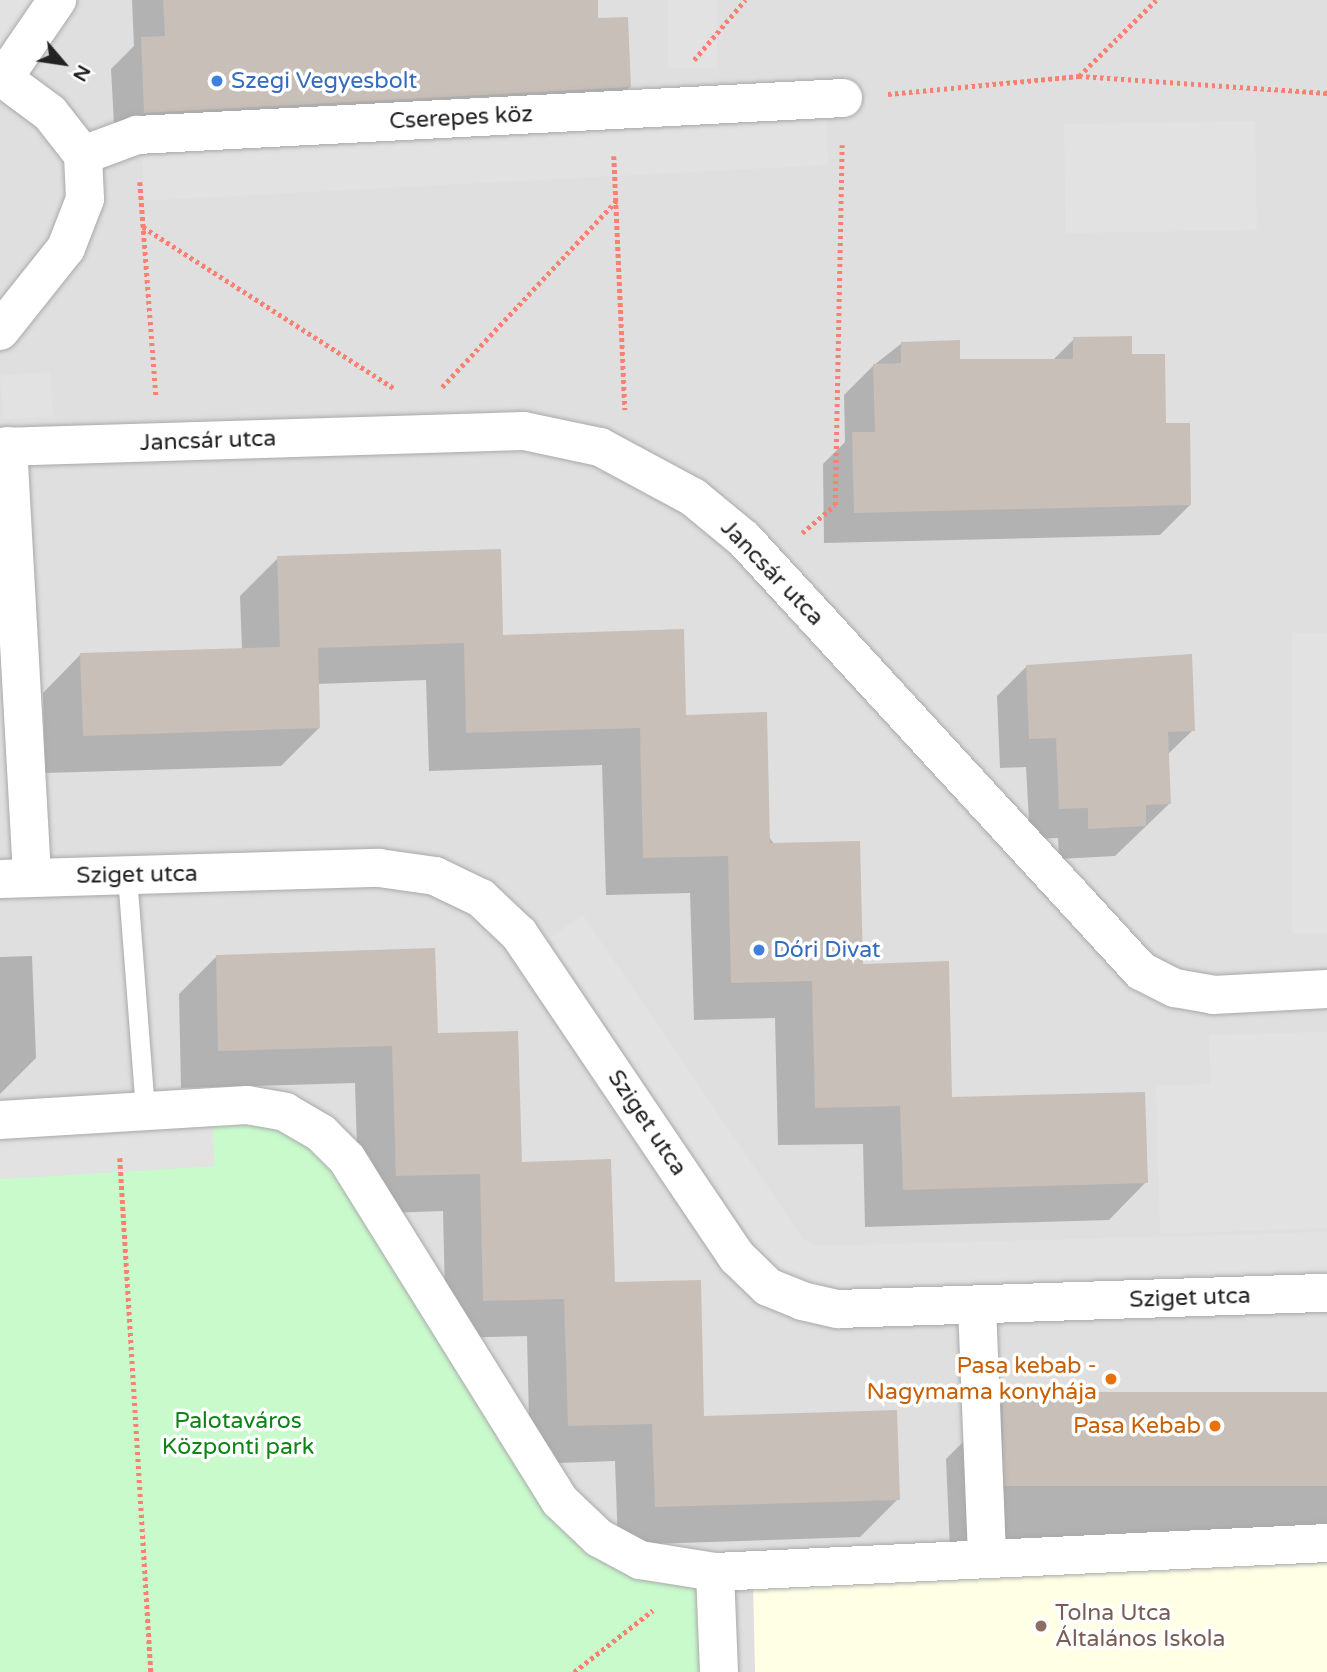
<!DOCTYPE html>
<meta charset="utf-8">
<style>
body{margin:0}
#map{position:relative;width:1327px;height:1672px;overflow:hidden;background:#f2efe9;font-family:"Varela Round",sans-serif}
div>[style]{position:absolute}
.residential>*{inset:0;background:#e0dfdf;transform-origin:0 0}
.education>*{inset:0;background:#ffffe5}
.park>*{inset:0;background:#c8facc}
.parking>*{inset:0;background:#e2e2e2;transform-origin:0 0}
.shadow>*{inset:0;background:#0003}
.building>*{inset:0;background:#c7bfb8;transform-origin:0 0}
.path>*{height:4.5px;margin-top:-2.25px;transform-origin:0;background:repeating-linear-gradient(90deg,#fa8072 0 3.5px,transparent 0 7px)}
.roads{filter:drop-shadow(0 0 2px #a9a9a9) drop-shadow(0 0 2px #a9a9a9)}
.service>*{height:19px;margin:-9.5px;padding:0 9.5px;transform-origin:9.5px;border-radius:9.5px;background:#fff}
.minor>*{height:38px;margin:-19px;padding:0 19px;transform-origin:19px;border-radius:19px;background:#fff}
.dots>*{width:19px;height:19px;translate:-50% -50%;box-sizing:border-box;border:4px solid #fff;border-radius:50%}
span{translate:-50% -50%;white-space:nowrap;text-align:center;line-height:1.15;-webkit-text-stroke:7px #fff;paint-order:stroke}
.shop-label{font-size:23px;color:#366cbe}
.left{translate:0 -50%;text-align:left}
.street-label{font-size:23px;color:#222}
.food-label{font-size:23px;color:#c56008}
.right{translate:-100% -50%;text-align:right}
.park-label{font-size:23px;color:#0c8416}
.education-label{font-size:23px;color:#785e54}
.north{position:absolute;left:28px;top:28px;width:70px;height:70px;-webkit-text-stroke:5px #fff;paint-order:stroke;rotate:119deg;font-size:19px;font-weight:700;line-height:28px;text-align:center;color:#222}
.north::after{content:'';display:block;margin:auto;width:24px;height:32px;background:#222;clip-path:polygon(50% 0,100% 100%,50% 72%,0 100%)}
</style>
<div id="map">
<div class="residential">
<i style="left:0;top:0;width:1327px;height:1672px"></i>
</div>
<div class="education">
<i style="clip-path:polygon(1327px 1563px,1327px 1672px,755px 1672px,753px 1580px)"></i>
</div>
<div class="park">
<i style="clip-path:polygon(212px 1107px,321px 1133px,599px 1538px,715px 1572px,719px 1672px,0 1672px,0 1179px,214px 1166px)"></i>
</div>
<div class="parking">
<i style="clip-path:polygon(0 0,38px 0,0 52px)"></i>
<i style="left:668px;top:0;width:49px;height:68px"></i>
<i style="left:826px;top:120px;width:45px;height:685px;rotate:87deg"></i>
<i style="left:1255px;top:121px;width:109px;height:191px;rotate:89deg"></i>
<i style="left:50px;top:372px;width:44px;height:50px;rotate:86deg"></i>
<i style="left:1292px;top:633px;width:35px;height:301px"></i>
<i style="clip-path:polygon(583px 915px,803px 1239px,816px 1246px,1327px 1232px,1327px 1277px,831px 1292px,789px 1278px,758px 1249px,548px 939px)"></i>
<i style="clip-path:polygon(1327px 1032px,1327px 1228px,1160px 1234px,1156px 1086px,1210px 1084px,1209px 1035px)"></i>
<i style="clip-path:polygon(212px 1107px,214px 1166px,0 1179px,0 1127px)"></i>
</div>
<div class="shadow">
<i style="clip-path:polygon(132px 0,596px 0,597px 20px,630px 87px,599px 117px,115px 142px,111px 69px,134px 46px)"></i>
<i style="clip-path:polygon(1074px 339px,1131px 356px,1164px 425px,1190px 505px,1160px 535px,824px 543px,823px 464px,845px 442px,844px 395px,874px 365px,902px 343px,959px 361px,1052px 361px)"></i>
<i style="clip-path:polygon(278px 558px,502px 637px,685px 716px,951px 1099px,1146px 1182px,1109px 1220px,865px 1227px,863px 1144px,778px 1145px,775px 1018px,694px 1020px,690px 893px,606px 895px,602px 765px,429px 771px,426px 680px,317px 684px,319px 728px,281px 766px,45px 773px,43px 693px,80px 655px,242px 650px,240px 596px)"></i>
<i style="clip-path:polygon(1027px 666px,1193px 730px,1167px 755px,1169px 804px,1115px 856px,1059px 859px,1058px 838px,1030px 839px,1026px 767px,1000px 768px,997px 696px)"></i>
<i style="clip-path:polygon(32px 956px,36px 1058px,0 1094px,0 957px)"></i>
<i style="clip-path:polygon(217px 956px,436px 1035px,520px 1164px,613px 1284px,702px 1418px,898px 1499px,860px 1537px,618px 1545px,615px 1461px,530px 1464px,527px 1336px,446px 1338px,443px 1211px,359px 1214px,355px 1083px,181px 1088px,179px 994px)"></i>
<i style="clip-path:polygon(1327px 1394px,1327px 1541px,950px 1550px,946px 1459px,1003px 1402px)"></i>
</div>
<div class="building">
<i style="clip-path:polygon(163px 0,598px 0,598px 18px,628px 17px,631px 87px,144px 113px,141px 37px,165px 36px)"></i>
<i style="clip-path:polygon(1132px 336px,1132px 354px,1165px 354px,1166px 423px,1190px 423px,1191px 505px,854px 513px,852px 432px,875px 432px,873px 364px,901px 363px,901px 342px,960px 340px,960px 359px,1073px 359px,1073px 337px)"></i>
<i style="clip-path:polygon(501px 549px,503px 635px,684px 629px,686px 715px,767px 712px,770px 843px,860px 841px,863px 964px,949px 961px,952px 1097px,1145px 1092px,1148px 1183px,903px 1190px,900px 1106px,815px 1108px,812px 981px,731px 983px,728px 856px,643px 858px,640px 728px,466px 733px,464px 643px,318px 648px,320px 728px,83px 736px,80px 653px,280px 647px,277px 556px)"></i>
<i style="clip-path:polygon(1192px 654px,1195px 731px,1168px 732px,1171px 804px,1146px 805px,1146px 826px,1088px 829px,1088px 808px,1059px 809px,1056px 738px,1029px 739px,1026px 665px)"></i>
<i style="clip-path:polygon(435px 948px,438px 1033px,518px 1031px,522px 1162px,611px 1159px,615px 1282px,701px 1280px,704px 1416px,897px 1410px,900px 1500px,655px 1507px,652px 1424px,568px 1426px,564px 1299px,483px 1301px,480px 1174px,396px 1176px,392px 1046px,218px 1051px,216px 955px)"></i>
<i style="left:1327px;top:1392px;width:94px;height:324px;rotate:90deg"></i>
</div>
<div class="path">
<i style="left:694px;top:60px;width:79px;rotate:-49.6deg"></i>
<i style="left:1079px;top:76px;width:108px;rotate:-44.6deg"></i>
<i style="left:888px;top:94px;width:192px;rotate:-5.4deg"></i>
<i style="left:1079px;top:76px;width:249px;rotate:3.9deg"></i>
<i style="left:614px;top:156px;width:254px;rotate:87.5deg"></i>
<i style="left:140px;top:182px;width:215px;rotate:85.7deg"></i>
<i style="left:143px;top:227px;width:300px;rotate:32.7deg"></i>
<i style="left:442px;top:387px;width:255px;rotate:-46.9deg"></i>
<i style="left:802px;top:533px;width:43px;rotate:-40.3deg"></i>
<i style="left:835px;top:505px;width:360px;rotate:-88.9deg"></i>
<i style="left:120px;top:1158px;width:515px;rotate:86.55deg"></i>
<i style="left:574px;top:1672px;width:100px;rotate:-38.1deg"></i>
</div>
<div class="roads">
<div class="service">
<i style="left:127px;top:876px;width:236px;rotate:85.6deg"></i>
</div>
<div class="minor">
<i style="left:0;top:76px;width:62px;rotate:36.5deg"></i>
<i style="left:50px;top:113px;width:53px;rotate:51.8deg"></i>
<i style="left:83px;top:155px;width:44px;rotate:87.4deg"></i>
<i style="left:85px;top:199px;width:53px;rotate:111.2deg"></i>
<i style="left:66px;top:248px;width:106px;rotate:128.5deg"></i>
<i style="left:3px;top:79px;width:96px;rotate:-55.6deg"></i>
<i style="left:83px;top:155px;width:58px;rotate:-20.3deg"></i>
<i style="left:137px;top:135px;width:707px;rotate:-3deg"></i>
<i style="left:8px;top:446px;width:432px;rotate:86.8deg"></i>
<i style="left:0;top:447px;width:524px;rotate:-1.75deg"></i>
<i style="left:524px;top:431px;width:78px;rotate:11.9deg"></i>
<i style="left:600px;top:447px;width:106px;rotate:28.3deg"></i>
<i style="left:693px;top:497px;width:66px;rotate:39.5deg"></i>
<i style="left:744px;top:539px;width:587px;rotate:47.42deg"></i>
<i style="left:1141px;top:971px;width:38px;rotate:27deg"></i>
<i style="left:1175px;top:988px;width:39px;rotate:10deg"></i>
<i style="left:1213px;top:995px;width:114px;rotate:-3deg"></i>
<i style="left:0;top:879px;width:379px;rotate:-1.7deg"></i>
<i style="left:379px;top:868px;width:57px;rotate:8.1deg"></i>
<i style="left:435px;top:876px;width:51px;rotate:25.6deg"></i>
<i style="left:481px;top:898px;width:52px;rotate:43.5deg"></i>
<i style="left:519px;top:934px;width:390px;rotate:56deg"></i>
<i style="left:737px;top:1257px;width:43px;rotate:44.1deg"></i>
<i style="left:768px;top:1287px;width:37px;rotate:22deg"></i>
<i style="left:802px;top:1301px;width:37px;rotate:13deg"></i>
<i style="left:838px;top:1309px;width:489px;rotate:-1.9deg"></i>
<i style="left:0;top:1120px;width:247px;rotate:-3.5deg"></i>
<i style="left:247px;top:1105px;width:39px;rotate:10deg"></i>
<i style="left:285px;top:1112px;width:42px;rotate:30.3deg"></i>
<i style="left:321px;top:1133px;width:37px;rotate:45deg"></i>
<i style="left:347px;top:1159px;width:403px;rotate:58.1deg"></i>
<i style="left:560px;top:1501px;width:54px;rotate:43.5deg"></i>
<i style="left:599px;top:1538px;width:47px;rotate:28.2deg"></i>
<i style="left:640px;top:1560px;width:76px;rotate:9.1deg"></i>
<i style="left:715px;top:1572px;width:613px;rotate:-2.71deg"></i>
<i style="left:977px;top:1306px;width:251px;rotate:87.7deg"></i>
<i style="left:715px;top:1572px;width:100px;rotate:87.7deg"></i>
</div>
</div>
<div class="dots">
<i style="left:217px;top:81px;background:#3f7fe0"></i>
<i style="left:759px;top:950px;background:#3f7fe0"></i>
<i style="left:1111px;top:1379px;background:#e8710a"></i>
<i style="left:1215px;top:1426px;background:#e8710a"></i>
<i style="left:1041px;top:1626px;background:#8d6e63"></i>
</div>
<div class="shop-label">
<span class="left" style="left:231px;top:81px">Szegi Vegyesbolt</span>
<span class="left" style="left:773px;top:950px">Dóri Divat</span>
</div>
<div class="street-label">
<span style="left:461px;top:118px;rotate:-3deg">Cserepes köz</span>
<span style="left:208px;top:441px;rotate:-2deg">Jancsár utca</span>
<span style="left:772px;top:573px;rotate:46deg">Jancsár utca</span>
<span style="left:137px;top:875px;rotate:-1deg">Sziget utca</span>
<span style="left:647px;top:1123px;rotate:56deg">Sziget utca</span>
<span style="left:1190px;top:1298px;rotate:-2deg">Sziget utca</span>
</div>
<div class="food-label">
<span class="right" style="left:1097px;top:1379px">Pasa kebab -<br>Nagymama konyhája</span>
<span class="right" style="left:1201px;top:1426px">Pasa Kebab</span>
</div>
<div class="park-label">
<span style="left:238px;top:1434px">Palotaváros<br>Központi park</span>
</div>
<div class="education-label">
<span class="left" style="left:1055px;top:1626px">Tolna Utca<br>Általános Iskola</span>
</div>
<div class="north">N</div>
</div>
